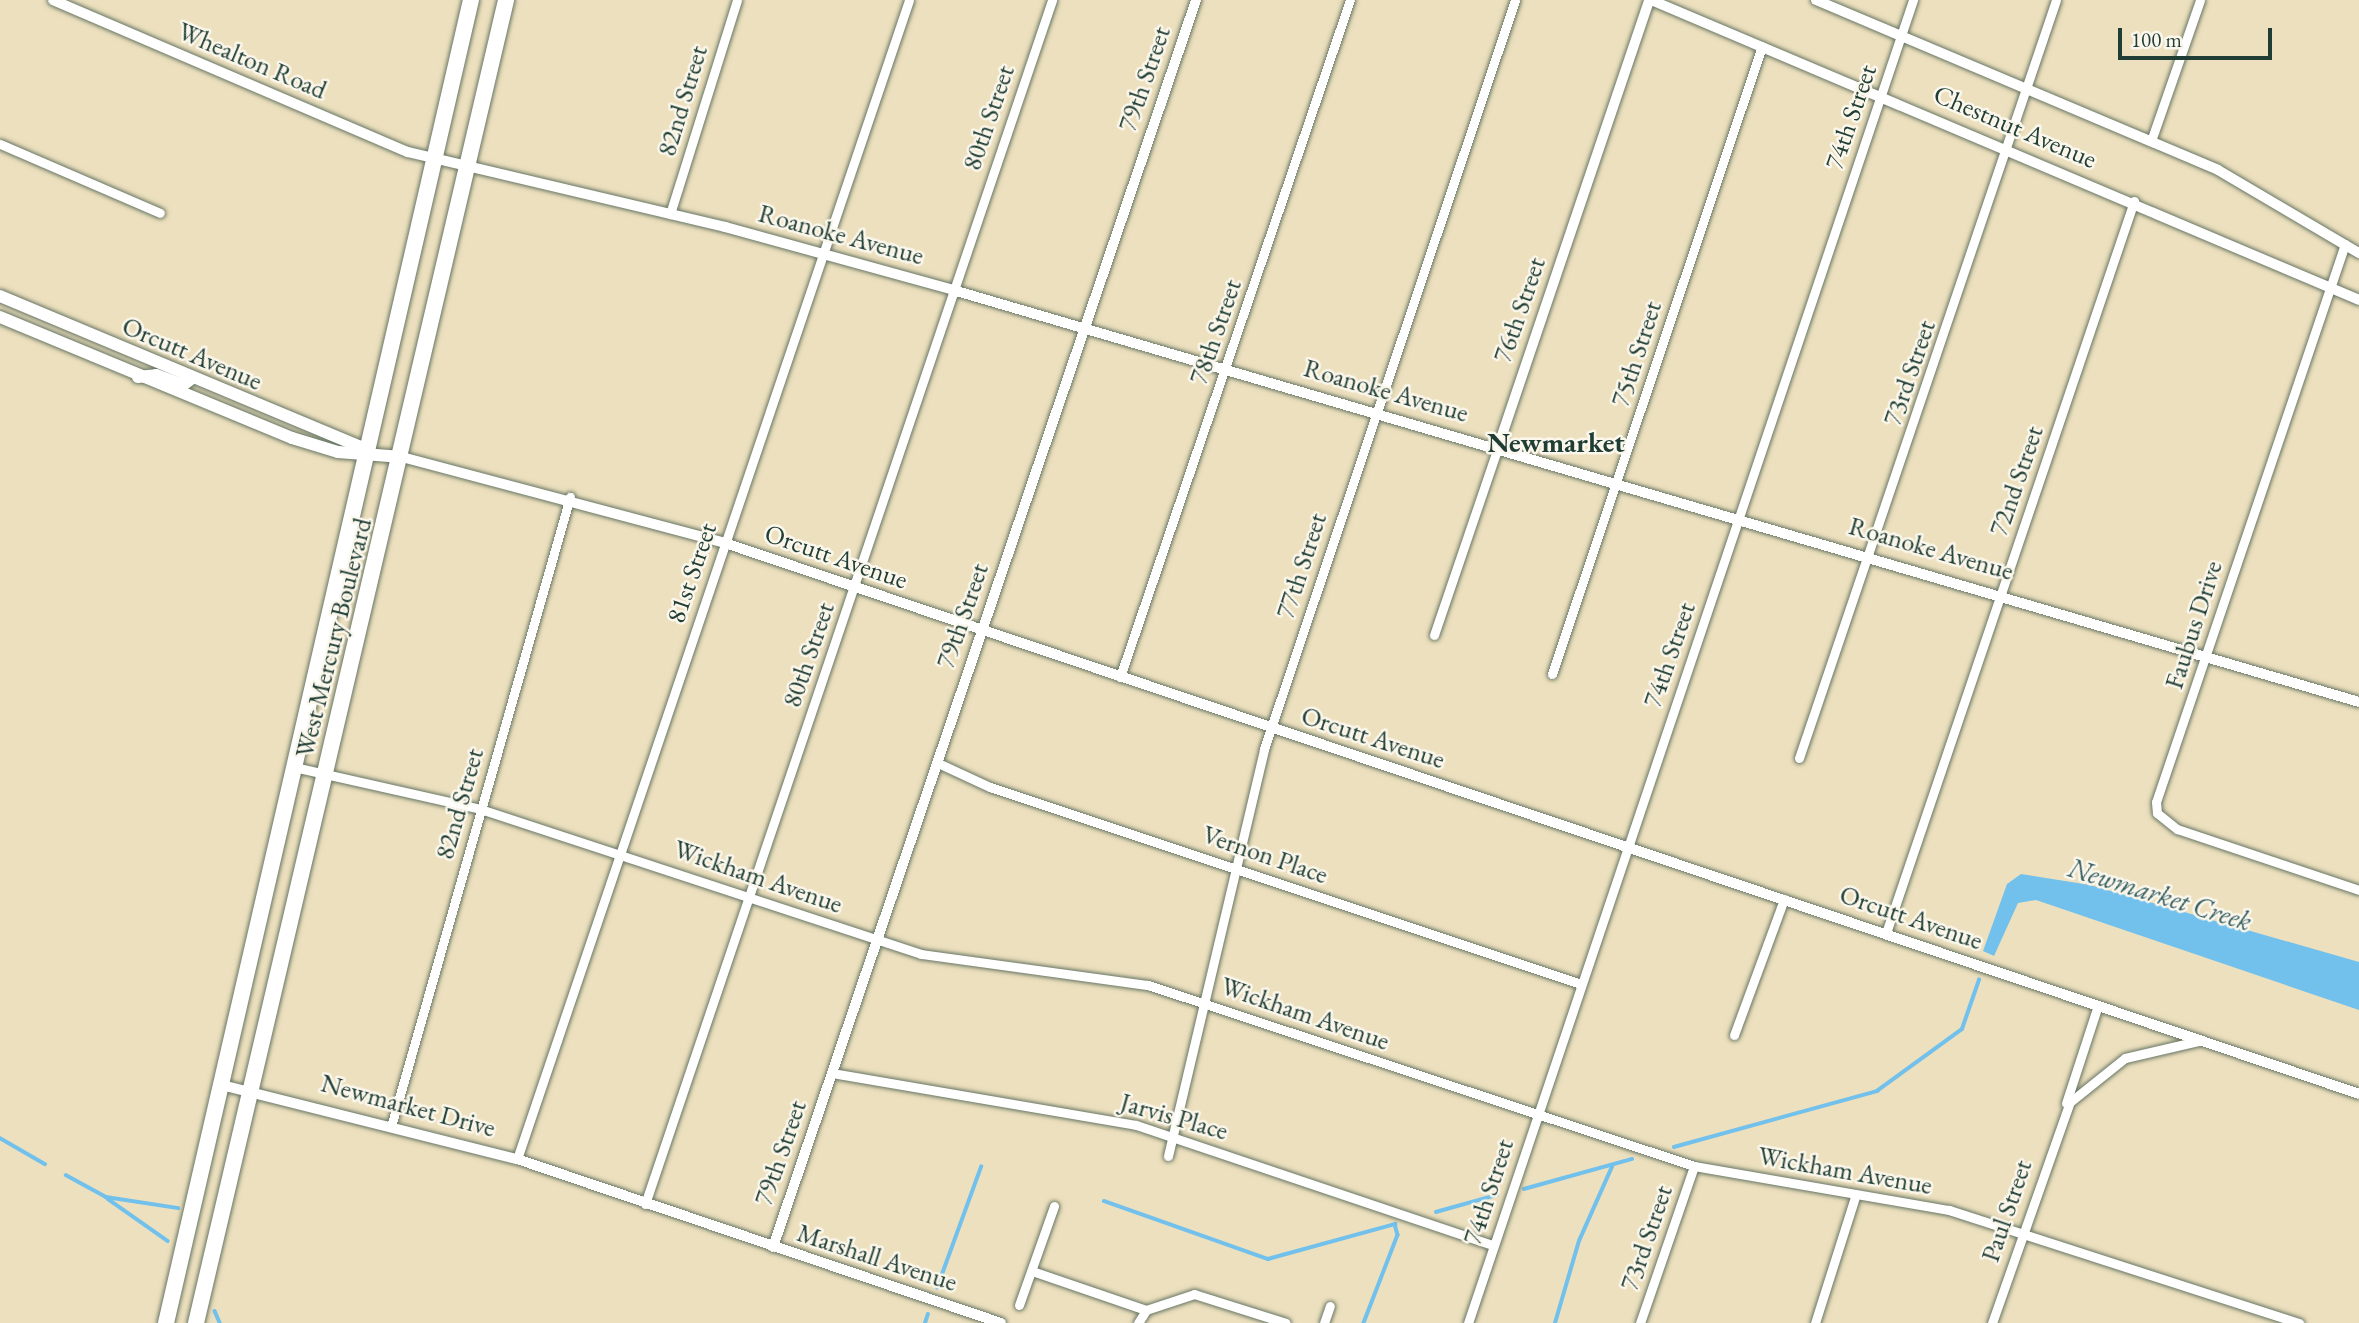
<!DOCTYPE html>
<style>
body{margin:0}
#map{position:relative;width:2359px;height:1323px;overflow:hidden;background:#ede0be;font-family:"EB Garamond",serif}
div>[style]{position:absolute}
.water>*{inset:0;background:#72c0ec}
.stream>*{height:3.5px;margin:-1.75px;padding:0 1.75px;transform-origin:1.75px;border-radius:1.75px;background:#72c0ec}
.roads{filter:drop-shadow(0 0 2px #677664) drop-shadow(0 0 2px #677664)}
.minor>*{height:9px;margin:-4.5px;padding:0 4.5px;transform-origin:4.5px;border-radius:4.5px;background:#fff}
.tertiary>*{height:10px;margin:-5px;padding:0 5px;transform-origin:5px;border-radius:5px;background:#fff}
.secondary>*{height:12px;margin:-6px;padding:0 6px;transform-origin:6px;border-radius:6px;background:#fff}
.trunk>*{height:16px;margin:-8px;padding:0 8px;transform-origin:8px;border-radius:8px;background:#fff}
span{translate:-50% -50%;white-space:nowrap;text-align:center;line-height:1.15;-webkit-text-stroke:5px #fbf7ec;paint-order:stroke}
.street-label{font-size:26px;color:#1f3d34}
.neighbourhood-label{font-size:28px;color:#1f3d34;font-weight:700}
.water-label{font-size:28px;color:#345e62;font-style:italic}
.scale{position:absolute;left:2118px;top:28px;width:154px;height:32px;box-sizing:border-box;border:4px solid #1f3d34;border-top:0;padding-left:9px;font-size:21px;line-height:24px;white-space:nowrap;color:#1f3d34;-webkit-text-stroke:5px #fbf7ec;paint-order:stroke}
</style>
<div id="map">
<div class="water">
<i style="clip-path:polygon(2021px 874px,2090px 885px,2359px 962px,2359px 1010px,2036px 900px,2018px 903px,1994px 956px,1983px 951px,2007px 884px)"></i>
</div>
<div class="stream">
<i style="left:0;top:1138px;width:52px;rotate:30deg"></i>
<i style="left:1674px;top:1147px;width:211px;rotate:-15.4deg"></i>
<i style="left:1877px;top:1091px;width:105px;rotate:-36.1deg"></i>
<i style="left:1962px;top:1029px;width:52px;rotate:-70.9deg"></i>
<i style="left:66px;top:1175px;width:46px;rotate:28.8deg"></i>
<i style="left:106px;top:1197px;width:73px;rotate:8.7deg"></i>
<i style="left:1524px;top:1189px;width:112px;rotate:-15.5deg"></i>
<i style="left:108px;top:1199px;width:73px;rotate:35deg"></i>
<i style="left:1104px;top:1201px;width:174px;rotate:19.5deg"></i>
<i style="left:1268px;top:1259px;width:132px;rotate:-15.4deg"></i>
<i style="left:1395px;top:1224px;width:11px;rotate:75deg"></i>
<i style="left:1398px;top:1235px;width:94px;rotate:111.1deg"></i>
<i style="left:1436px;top:1212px;width:63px;rotate:-15.6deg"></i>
<i style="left:937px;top:1288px;width:129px;rotate:-70deg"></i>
<i style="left:215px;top:1311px;width:13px;rotate:67deg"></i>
<i style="left:925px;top:1323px;width:9px;rotate:-72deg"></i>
<i style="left:1555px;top:1323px;width:85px;rotate:-73.7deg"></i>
<i style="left:1579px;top:1241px;width:81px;rotate:-66deg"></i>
</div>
<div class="roads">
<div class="minor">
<i style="left:2151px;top:141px;width:149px;rotate:-70.8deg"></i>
<i style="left:0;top:144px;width:174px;rotate:23.3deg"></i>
<i style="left:670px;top:214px;width:224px;rotate:-72.6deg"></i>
<i style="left:2345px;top:244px;width:589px;rotate:108.71deg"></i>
<i style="left:2156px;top:802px;width:11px;rotate:85deg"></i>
<i style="left:2157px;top:813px;width:26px;rotate:39deg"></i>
<i style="left:2177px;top:829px;width:192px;rotate:18.5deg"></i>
<i style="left:1434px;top:635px;width:199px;rotate:-71.2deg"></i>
<i style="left:1552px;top:674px;width:662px;rotate:-71.51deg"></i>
<i style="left:1120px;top:677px;width:715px;rotate:-71.24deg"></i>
<i style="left:1799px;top:758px;width:800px;rotate:-71.27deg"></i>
<i style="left:938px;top:763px;width:57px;rotate:24.8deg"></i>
<i style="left:990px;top:787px;width:623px;rotate:18.43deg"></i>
<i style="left:294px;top:767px;width:191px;rotate:12.7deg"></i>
<i style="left:480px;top:809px;width:464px;rotate:18.2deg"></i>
<i style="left:921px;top:954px;width:229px;rotate:7.8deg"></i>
<i style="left:1148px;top:985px;width:575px;rotate:18.34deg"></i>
<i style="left:1694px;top:1166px;width:259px;rotate:9.8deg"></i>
<i style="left:1949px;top:1210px;width:368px;rotate:17.9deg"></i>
<i style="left:1886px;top:933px;width:773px;rotate:-71.28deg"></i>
<i style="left:1734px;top:1035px;width:145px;rotate:-69.8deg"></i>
<i style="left:832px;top:1073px;width:308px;rotate:9.7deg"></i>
<i style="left:1136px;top:1125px;width:377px;rotate:18.6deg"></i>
<i style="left:2066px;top:1103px;width:103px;rotate:-71.9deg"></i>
<i style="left:392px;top:1123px;width:651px;rotate:-74.13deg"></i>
<i style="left:1168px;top:1156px;width:418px;rotate:-76.7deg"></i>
<i style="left:1264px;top:749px;width:790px;rotate:-71.47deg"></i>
<i style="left:517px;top:1159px;width:1223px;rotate:-71.31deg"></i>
<i style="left:645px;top:1204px;width:1271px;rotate:-71.32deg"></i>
<i style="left:1032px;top:1271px;width:120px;rotate:18.9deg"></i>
<i style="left:1019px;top:1305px;width:105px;rotate:-70.5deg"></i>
<i style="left:1138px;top:1323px;width:15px;rotate:-58deg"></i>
<i style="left:1146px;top:1310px;width:51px;rotate:-18.4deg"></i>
<i style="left:1194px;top:1294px;width:96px;rotate:17.5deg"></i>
<i style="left:1324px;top:1323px;width:18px;rotate:-71deg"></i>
<i style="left:1468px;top:1323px;width:1396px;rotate:-71.41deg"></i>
<i style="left:1640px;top:1323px;width:166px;rotate:-71deg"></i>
<i style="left:1815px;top:1323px;width:135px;rotate:-72.4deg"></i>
<i style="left:1992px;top:1323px;width:234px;rotate:-70.6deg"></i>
<i style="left:2070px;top:1102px;width:70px;rotate:-38.7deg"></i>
<i style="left:2125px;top:1058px;width:75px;rotate:-13.1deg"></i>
</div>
<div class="tertiary">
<i style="left:53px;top:0;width:386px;rotate:23.2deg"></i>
<i style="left:408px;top:152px;width:326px;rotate:13.3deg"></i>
<i style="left:725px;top:227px;width:237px;rotate:15.4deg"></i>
<i style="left:953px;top:290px;width:1465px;rotate:16.33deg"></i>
<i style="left:1651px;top:0;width:769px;rotate:22.96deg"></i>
<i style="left:1816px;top:0;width:436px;rotate:22.9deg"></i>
<i style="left:2218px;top:170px;width:164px;rotate:30.5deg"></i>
<i style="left:1498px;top:447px;width:472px;rotate:-71.3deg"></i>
<i style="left:402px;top:457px;width:334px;rotate:14.9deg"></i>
<i style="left:725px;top:543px;width:1724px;rotate:18.63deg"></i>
<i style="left:222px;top:1085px;width:304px;rotate:14.1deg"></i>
<i style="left:517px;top:1159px;width:511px;rotate:18.72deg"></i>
<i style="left:773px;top:1247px;width:1317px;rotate:-71.26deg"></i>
</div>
<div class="secondary">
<i style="left:0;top:296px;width:397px;rotate:22.7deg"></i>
<i style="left:0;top:317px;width:316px;rotate:22.5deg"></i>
<i style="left:292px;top:438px;width:48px;rotate:16.9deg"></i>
<i style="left:338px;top:452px;width:64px;rotate:4.5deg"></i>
<i style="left:138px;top:377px;width:18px;rotate:-6deg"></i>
<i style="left:156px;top:375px;width:29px;rotate:20deg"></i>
<i style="left:183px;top:385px;width:10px;rotate:-37deg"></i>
</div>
<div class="trunk">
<i style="left:166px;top:1323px;width:1358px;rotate:-77.02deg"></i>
<i style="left:196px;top:1323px;width:1359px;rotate:-76.81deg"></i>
</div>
</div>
<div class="street-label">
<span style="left:252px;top:61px;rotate:23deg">Whealton Road</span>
<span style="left:1145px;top:79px;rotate:-71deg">79th Street</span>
<span style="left:683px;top:101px;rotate:-73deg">82nd Street</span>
<span style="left:1851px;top:117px;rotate:-71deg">74th Street</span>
<span style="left:989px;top:118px;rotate:-71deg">80th Street</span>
<span style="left:2015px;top:127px;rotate:23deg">Chestnut Avenue</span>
<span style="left:841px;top:235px;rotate:15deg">Roanoke Avenue</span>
<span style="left:1520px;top:310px;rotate:-71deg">76th Street</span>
<span style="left:1216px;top:332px;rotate:-71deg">78th Street</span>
<span style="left:192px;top:354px;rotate:23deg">Orcutt Avenue</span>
<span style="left:1637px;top:354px;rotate:-72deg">75th Street</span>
<span style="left:1910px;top:373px;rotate:-71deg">73rd Street</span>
<span style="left:1386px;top:391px;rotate:16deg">Roanoke Avenue</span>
<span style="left:2017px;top:481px;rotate:-71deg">72nd Street</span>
<span style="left:1931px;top:549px;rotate:16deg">Roanoke Avenue</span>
<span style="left:836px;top:557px;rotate:19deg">Orcutt Avenue</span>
<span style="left:1302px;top:566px;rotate:-72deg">77th Street</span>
<span style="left:692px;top:573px;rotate:-71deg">81st Street</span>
<span style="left:963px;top:616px;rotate:-71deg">79th Street</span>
<span style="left:2194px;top:625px;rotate:-72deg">Faubus Drive</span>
<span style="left:334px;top:638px;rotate:-76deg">West Mercury Boulevard</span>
<span style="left:809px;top:655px;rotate:-71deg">80th Street</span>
<span style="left:1670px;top:655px;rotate:-71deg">74th Street</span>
<span style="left:1373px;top:738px;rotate:18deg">Orcutt Avenue</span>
<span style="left:460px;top:804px;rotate:-74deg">82nd Street</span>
<span style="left:1265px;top:855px;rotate:19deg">Vernon Place</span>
<span style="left:758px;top:877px;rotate:19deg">Wickham Avenue</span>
<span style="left:1911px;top:918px;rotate:19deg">Orcutt Avenue</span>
<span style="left:1305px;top:1014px;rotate:19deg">Wickham Avenue</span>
<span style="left:408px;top:1106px;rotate:15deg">Newmarket Drive</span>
<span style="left:1174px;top:1117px;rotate:16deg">Jarvis Place</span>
<span style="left:781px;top:1153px;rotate:-71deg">79th Street</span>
<span style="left:1845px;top:1171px;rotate:10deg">Wickham Avenue</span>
<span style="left:1489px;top:1192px;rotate:-72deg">74th Street</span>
<span style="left:2007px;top:1211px;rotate:-71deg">Paul Street</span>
<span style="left:1647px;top:1238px;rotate:-71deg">73rd Street</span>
<span style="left:877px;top:1258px;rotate:18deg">Marshall Avenue</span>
</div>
<div class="neighbourhood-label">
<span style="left:1556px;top:442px">Newmarket</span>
</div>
<div class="water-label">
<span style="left:2160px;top:894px;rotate:17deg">Newmarket Creek</span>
</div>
<div class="scale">100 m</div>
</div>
